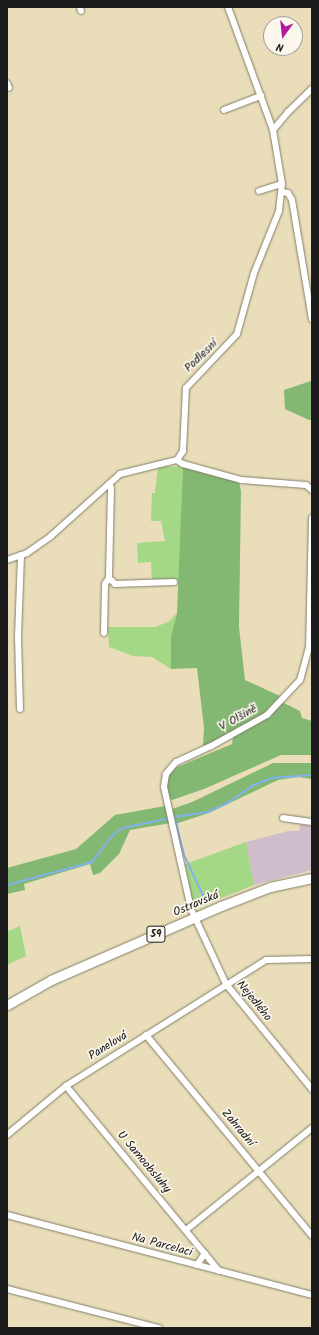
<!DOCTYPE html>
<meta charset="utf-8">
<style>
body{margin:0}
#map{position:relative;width:319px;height:1335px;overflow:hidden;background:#e9deb9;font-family:Kalam,sans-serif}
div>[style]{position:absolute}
.industrial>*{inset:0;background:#d0bdcc}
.green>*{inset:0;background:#a4d786}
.forest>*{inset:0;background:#83b873}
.stream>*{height:1.5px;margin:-0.75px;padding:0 0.75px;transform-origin:0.75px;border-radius:0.75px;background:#82b2ed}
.roads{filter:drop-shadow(0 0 1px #827d6a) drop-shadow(0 0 1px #827d6a)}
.street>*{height:6px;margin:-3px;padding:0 3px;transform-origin:3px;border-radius:3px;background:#fff}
.primary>*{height:9px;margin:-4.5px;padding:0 4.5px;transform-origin:4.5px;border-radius:4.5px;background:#fff}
span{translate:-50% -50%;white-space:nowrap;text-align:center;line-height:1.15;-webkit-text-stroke:3.5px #fbf7ec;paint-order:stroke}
.shield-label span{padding:1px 3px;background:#fbf7ec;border:1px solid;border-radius:3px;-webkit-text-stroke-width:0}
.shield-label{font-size:11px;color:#1c1c1c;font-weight:700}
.street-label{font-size:12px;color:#1c1c1c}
.frame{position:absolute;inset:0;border:8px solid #1c1c1c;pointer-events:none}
.north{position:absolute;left:263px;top:16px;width:40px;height:40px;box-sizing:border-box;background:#fbf7ec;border:1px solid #a29f99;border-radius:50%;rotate:195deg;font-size:11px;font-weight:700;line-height:16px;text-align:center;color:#1c1c1c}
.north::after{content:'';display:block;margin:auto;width:14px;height:18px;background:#b5179e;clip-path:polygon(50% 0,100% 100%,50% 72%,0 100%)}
</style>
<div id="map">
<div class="industrial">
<i style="clip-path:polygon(300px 825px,312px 825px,312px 870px,254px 885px,246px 842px,288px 831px,299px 831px)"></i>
</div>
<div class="green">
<i style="clip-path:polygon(183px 466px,179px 580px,152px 581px,151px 562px,138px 563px,137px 543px,165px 541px,161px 521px,151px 521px,152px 493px,155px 493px,158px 467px)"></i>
<i style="clip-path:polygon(177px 613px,171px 636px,171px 669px,152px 657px,133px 656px,109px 647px,108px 627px,155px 627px,168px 622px)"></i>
<i style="clip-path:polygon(246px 842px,254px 885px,194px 909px,183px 865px)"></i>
<i style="clip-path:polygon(20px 926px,26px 956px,7px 965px,7px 928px,9px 931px)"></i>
</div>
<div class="forest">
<i style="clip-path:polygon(311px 381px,312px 420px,309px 420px,285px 409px,284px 390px)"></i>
<i style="clip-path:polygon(183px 466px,239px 481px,241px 491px,239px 627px,245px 680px,280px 696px,264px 713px,234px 734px,203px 746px,204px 728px,197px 668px,171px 669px,171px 636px,177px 613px)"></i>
<i style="clip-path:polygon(284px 698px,284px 703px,300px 711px,302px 718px,312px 721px,312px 755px,281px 755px,204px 789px,172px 800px,167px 796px,168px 774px,175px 768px,232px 744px,233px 737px,267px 714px)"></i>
<i style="clip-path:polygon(273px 763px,312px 763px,312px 779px,298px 777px,278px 780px,209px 813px,175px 824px,172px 809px,192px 802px)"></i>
<i style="clip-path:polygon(165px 806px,171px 823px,130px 830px,119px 854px,100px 873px,93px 875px,90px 864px,24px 884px,25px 890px,7px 894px,7px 868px,76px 849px,115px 815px)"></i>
</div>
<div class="stream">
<i style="left:173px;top:817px;width:35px;rotate:-8deg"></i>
<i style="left:208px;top:812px;width:23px;rotate:-25deg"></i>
<i style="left:229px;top:802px;width:28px;rotate:-35deg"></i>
<i style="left:252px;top:786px;width:22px;rotate:-22deg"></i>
<i style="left:272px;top:778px;width:40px;rotate:-4.3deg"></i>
<i style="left:175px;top:817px;width:38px;rotate:76deg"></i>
<i style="left:184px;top:854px;width:52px;rotate:64.9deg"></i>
<i style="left:7px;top:885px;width:88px;rotate:-15.1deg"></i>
<i style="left:92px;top:862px;width:36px;rotate:-52deg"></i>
<i style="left:114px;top:834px;width:11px;rotate:-34deg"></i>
<i style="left:123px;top:828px;width:48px;rotate:-12deg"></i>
</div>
<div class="roads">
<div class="street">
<i style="left:80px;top:7px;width:4px;rotate:76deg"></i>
<i style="left:228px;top:7px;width:131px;rotate:69.9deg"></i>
<i style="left:7px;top:83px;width:5px;rotate:68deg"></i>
<i style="left:224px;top:110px;width:40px;rotate:-21deg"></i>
<i style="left:259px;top:191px;width:24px;rotate:-17deg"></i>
<i style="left:282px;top:192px;width:6px;rotate:9deg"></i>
<i style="left:288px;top:193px;width:8px;rotate:60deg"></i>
<i style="left:292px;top:200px;width:121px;rotate:80.5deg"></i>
<i style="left:177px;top:460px;width:7px;rotate:34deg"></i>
<i style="left:183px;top:464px;width:60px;rotate:15.4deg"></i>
<i style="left:241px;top:480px;width:65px;rotate:4.4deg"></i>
<i style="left:306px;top:485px;width:8px;rotate:40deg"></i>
<i style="left:109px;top:484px;width:4px;rotate:63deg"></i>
<i style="left:111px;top:488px;width:90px;rotate:91.3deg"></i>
<i style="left:109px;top:578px;width:8px;rotate:45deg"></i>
<i style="left:115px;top:584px;width:59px;rotate:-1.9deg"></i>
<i style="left:312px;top:518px;width:129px;rotate:91.3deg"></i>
<i style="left:309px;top:647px;width:34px;rotate:105deg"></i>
<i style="left:300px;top:680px;width:48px;rotate:133.3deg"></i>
<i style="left:267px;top:715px;width:64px;rotate:151deg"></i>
<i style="left:211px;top:746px;width:38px;rotate:155deg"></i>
<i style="left:176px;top:762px;width:16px;rotate:130deg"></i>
<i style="left:166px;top:774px;width:13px;rotate:99deg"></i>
<i style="left:164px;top:787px;width:125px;rotate:77.5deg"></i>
<i style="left:191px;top:909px;width:83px;rotate:65deg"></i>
<i style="left:226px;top:984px;width:136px;rotate:50.7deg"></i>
<i style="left:7px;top:560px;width:21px;rotate:-19deg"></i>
<i style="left:27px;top:553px;width:29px;rotate:-35deg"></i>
<i style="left:51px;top:536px;width:93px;rotate:-41.9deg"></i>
<i style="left:120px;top:474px;width:59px;rotate:-13.8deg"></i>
<i style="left:177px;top:460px;width:11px;rotate:-56deg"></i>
<i style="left:183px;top:451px;width:63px;rotate:-87.3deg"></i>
<i style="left:186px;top:388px;width:74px;rotate:-46.6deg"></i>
<i style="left:237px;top:334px;width:63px;rotate:-74.4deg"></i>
<i style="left:254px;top:273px;width:67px;rotate:-68deg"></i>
<i style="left:279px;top:211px;width:27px;rotate:-84deg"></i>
<i style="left:282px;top:184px;width:55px;rotate:-99.5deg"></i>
<i style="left:273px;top:130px;width:23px;rotate:-50deg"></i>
<i style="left:288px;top:112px;width:33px;rotate:-44deg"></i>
<i style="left:104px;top:633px;width:49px;rotate:-88.8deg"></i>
<i style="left:105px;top:584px;width:7px;rotate:-56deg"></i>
<i style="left:20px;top:709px;width:72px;rotate:-91.6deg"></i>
<i style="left:18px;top:637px;width:82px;rotate:-87.9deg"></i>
<i style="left:283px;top:818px;width:29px;rotate:8deg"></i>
<i style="left:146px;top:1035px;width:261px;rotate:50.4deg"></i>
<i style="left:66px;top:1086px;width:240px;rotate:50.4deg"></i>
<i style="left:7px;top:1135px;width:77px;rotate:-39.7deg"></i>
<i style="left:66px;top:1086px;width:236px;rotate:-32.2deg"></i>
<i style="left:266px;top:960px;width:46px;rotate:-1.2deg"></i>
<i style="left:7px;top:1215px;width:315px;rotate:14.7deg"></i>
<i style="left:186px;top:1230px;width:162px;rotate:-39deg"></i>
<i style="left:197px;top:1265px;width:14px;rotate:-56deg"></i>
<i style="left:7px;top:1289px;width:157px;rotate:14.4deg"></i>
</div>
<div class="primary">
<i style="left:7px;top:1005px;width:51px;rotate:-29.6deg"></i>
<i style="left:51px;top:980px;width:185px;rotate:-23.5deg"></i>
<i style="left:221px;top:906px;width:53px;rotate:-21.2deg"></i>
<i style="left:270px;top:887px;width:43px;rotate:-12.1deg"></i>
</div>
</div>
<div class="shield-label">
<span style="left:156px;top:934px">59</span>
</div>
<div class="street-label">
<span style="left:201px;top:356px;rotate:-44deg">Podlesní</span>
<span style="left:238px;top:718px;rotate:-29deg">V Olšině</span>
<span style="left:196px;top:904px;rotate:-23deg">Ostravská</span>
<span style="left:254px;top:1001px;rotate:51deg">Nejedlého</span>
<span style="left:108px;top:1046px;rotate:-32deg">Panelová</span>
<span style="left:238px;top:1128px;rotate:50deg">Zahradní</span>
<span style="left:144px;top:1162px;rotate:50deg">U Samoobsluhy</span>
<span style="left:162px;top:1245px;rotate:15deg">Na Parcelaci</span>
</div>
<div class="frame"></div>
<div class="north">N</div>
</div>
